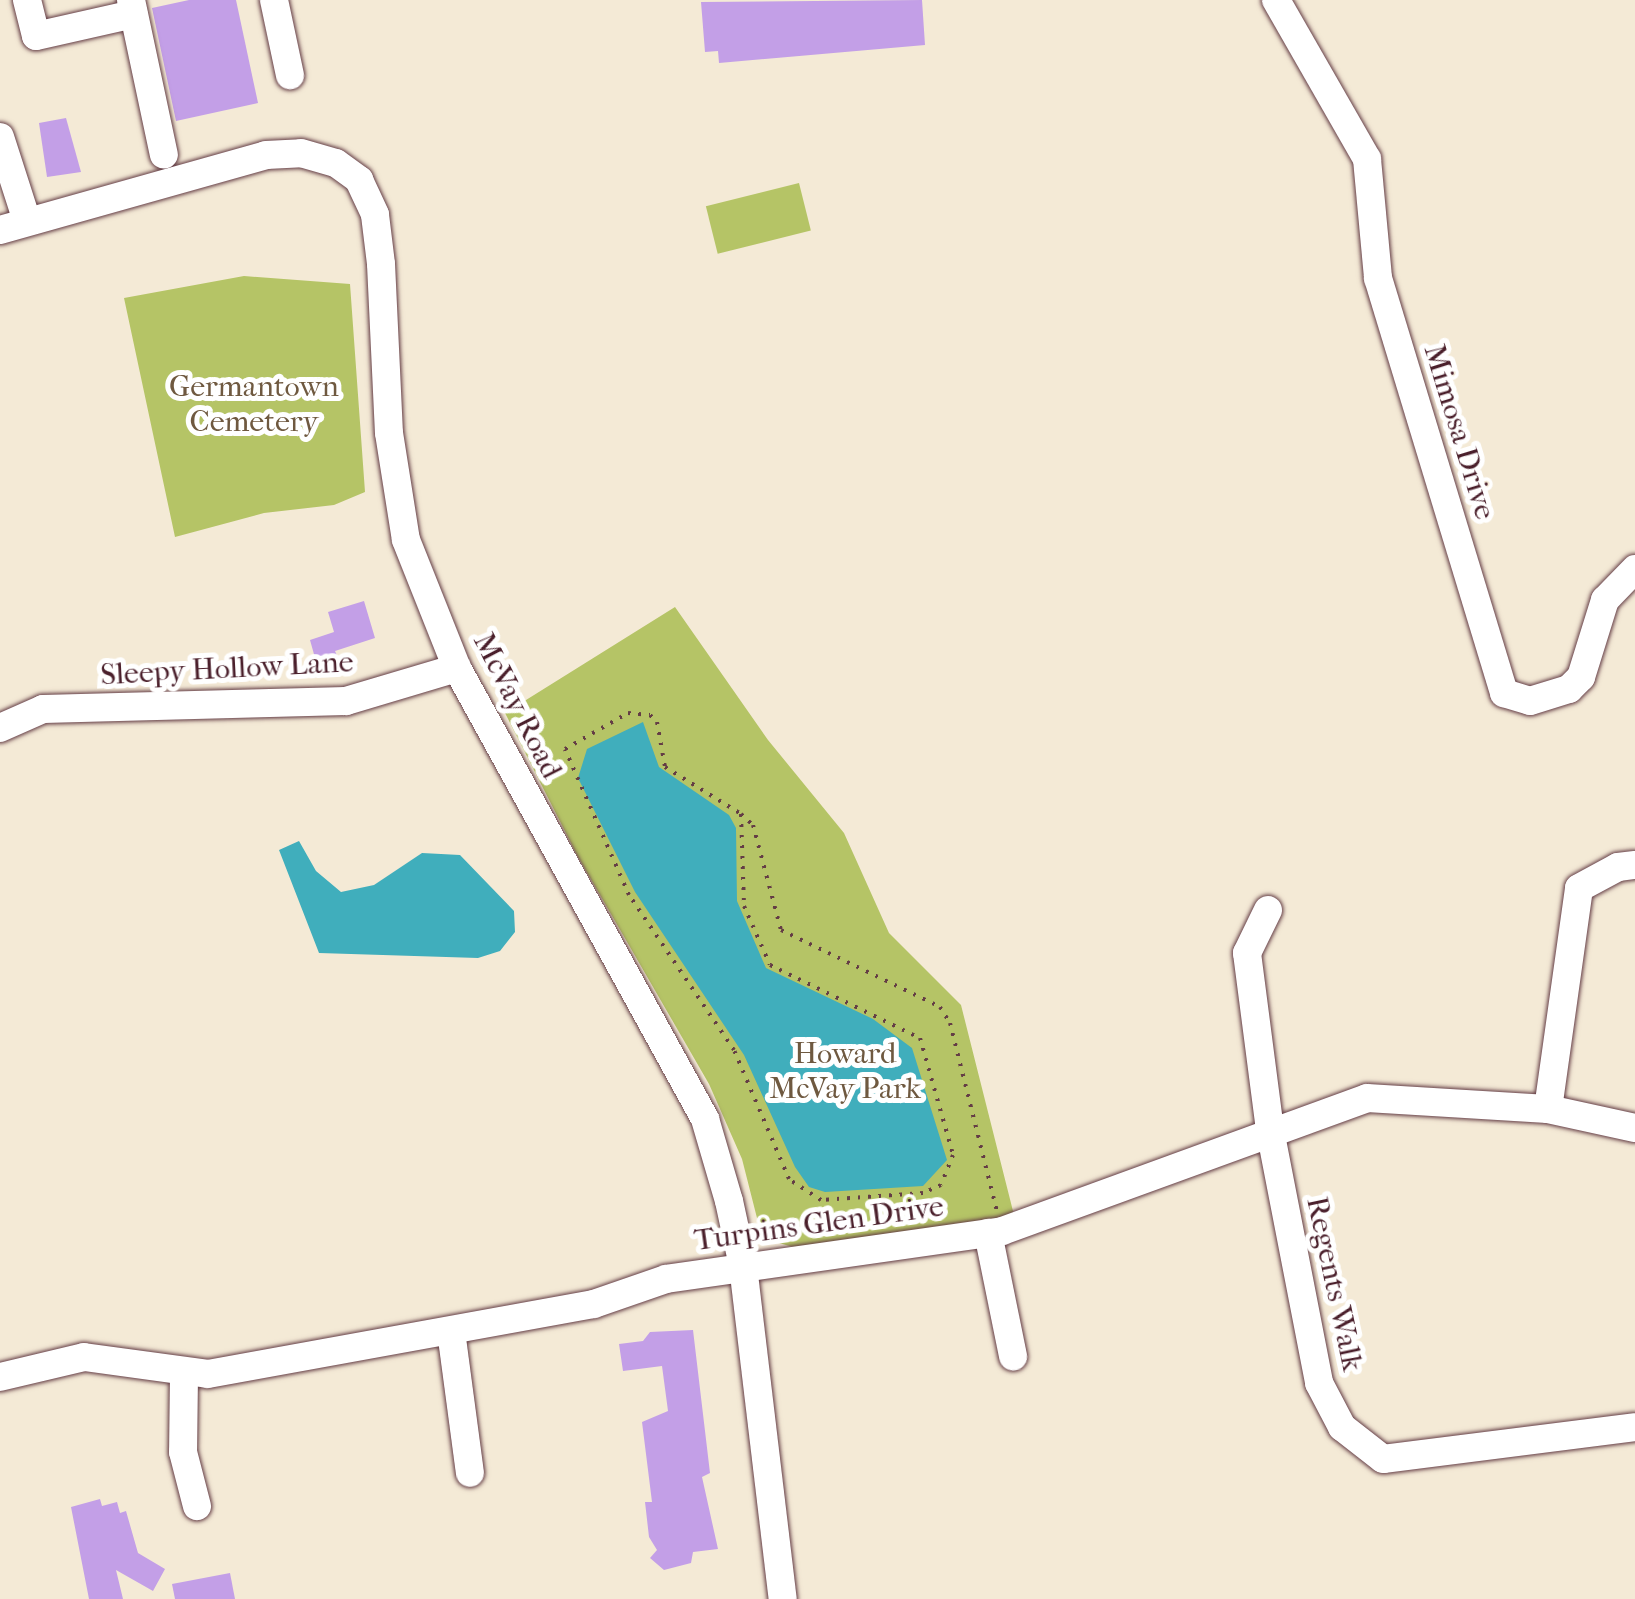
<!DOCTYPE html>
<style>
body{margin:0}
#map{position:relative;width:1635px;height:1599px;overflow:hidden;background:#f4ead6;font-family:"IM FELL French Canon",serif}
div>[style]{position:absolute}
.green>*{inset:0;background:#b5c466;transform-origin:0 0}
.water>*{inset:0;background:#40aebc}
.building>*{inset:0;background:#c39fe7}
.path>*{height:4px;margin-top:-2px;transform-origin:0;background:repeating-linear-gradient(90deg,#643d45 0 2.5px,transparent 0 10.5px)}
.roads{filter:drop-shadow(0 0 2px #643d45) drop-shadow(0 0 2px #643d45)}
.minor>*{height:28px;margin:-14px;padding:0 14px;transform-origin:14px;border-radius:14px;background:#fff}
span{translate:-50% -50%;white-space:nowrap;text-align:center;line-height:1.15;-webkit-text-stroke:10px #fff;paint-order:stroke}
.park-label{font-size:30px;color:#6f5940}
.street-label{font-size:30px;color:#4a1f2b}
</style>
<div id="map">
<div class="green">
<i style="left:799px;top:183px;width:49px;height:96px;rotate:76deg"></i>
<i style="clip-path:polygon(244px 276px,350px 284px,365px 492px,334px 505px,264px 513px,175px 537px,124px 298px)"></i>
<i style="clip-path:polygon(675px 607px,768px 740px,844px 833px,889px 933px,961px 1005px,1015px 1219px,793px 1247px,779px 1243px,757px 1218px,742px 1159px,709px 1084px,578px 857px,505px 713px)"></i>
</div>
<div class="water">
<i style="clip-path:polygon(643px 722px,659px 767px,729px 815px,736px 828px,737px 901px,766px 968px,873px 1019px,912px 1048px,947px 1160px,923px 1186px,825px 1192px,809px 1187px,795px 1167px,744px 1055px,635px 892px,578px 778px,587px 749px)"></i>
<i style="clip-path:polygon(299px 841px,316px 871px,341px 892px,374px 885px,422px 853px,460px 855px,514px 911px,515px 932px,500px 951px,478px 958px,319px 953px,279px 850px)"></i>
</div>
<div class="building">
<i style="clip-path:polygon(189px 0,236px 0,258px 103px,176px 121px,152px 8px)"></i>
<i style="clip-path:polygon(922px 0,925px 45px,719px 63px,718px 51px,705px 52px,701px 2px)"></i>
<i style="clip-path:polygon(66px 118px,81px 172px,47px 177px,39px 123px)"></i>
<i style="clip-path:polygon(364px 601px,375px 638px,335px 651px,338px 658px,317px 665px,310px 640px,334px 632px,328px 612px)"></i>
<i style="clip-path:polygon(693px 1330px,710px 1473px,702px 1477px,718px 1549px,693px 1552px,691px 1563px,664px 1570px,650px 1558px,657px 1550px,649px 1537px,645px 1502px,652px 1502px,642px 1422px,668px 1411px,662px 1366px,623px 1371px,619px 1344px,643px 1341px,650px 1332px)"></i>
<i style="clip-path:polygon(100px 1499px,102px 1506px,117px 1502px,120px 1513px,126px 1511px,138px 1553px,165px 1569px,153px 1591px,116px 1570px,123px 1599px,89px 1599px,71px 1507px)"></i>
<i style="clip-path:polygon(230px 1573px,235px 1599px,175px 1599px,172px 1584px)"></i>
</div>
<div class="path">
<i style="left:741px;top:814px;width:92px;rotate:88.1deg"></i>
<i style="left:744px;top:906px;width:64px;rotate:66.2deg"></i>
<i style="left:770px;top:965px;width:167px;rotate:26deg"></i>
<i style="left:920px;top:1038px;width:122px;rotate:74.2deg"></i>
<i style="left:953px;top:1155px;width:32px;rotate:112deg"></i>
<i style="left:941px;top:1185px;width:20px;rotate:156deg"></i>
<i style="left:923px;top:1193px;width:102px;rotate:176.1deg"></i>
<i style="left:821px;top:1200px;width:38px;rotate:-147deg"></i>
<i style="left:789px;top:1179px;width:140px;rotate:-113.1deg"></i>
<i style="left:734px;top:1050px;width:187px;rotate:-124.1deg"></i>
<i style="left:629px;top:895px;width:159px;rotate:-113.7deg"></i>
<i style="left:565px;top:749px;width:73px;rotate:-29.7deg"></i>
<i style="left:628px;top:713px;width:22px;rotate:5deg"></i>
<i style="left:650px;top:715px;width:10px;rotate:45deg"></i>
<i style="left:657px;top:722px;width:46px;rotate:79.9deg"></i>
<i style="left:665px;top:767px;width:89px;rotate:31.7deg"></i>
<i style="left:741px;top:814px;width:16px;rotate:43deg"></i>
<i style="left:753px;top:825px;width:109px;rotate:75.1deg"></i>
<i style="left:781px;top:930px;width:177px;rotate:25.8deg"></i>
<i style="left:940px;top:1007px;width:19px;rotate:58deg"></i>
<i style="left:950px;top:1023px;width:195px;rotate:76deg"></i>
</div>
<div class="roads">
<div class="minor">
<i style="left:27px;top:0;width:37px;rotate:76deg"></i>
<i style="left:36px;top:36px;width:100px;rotate:-12.7deg"></i>
<i style="left:131px;top:0;width:158px;rotate:78deg"></i>
<i style="left:274px;top:0;width:77px;rotate:78deg"></i>
<i style="left:1276px;top:0;width:183px;rotate:60.2deg"></i>
<i style="left:1367px;top:159px;width:120px;rotate:84.7deg"></i>
<i style="left:1378px;top:278px;width:434px;rotate:73.1deg"></i>
<i style="left:1504px;top:693px;width:27px;rotate:17deg"></i>
<i style="left:1530px;top:701px;width:41px;rotate:-17.1deg"></i>
<i style="left:1569px;top:689px;width:17px;rotate:-45deg"></i>
<i style="left:1581px;top:677px;width:81px;rotate:-72.7deg"></i>
<i style="left:1605px;top:600px;width:43px;rotate:-45.9deg"></i>
<i style="left:0;top:137px;width:88px;rotate:72.2deg"></i>
<i style="left:0;top:230px;width:276px;rotate:-15.7deg"></i>
<i style="left:266px;top:155px;width:35px;rotate:-3deg"></i>
<i style="left:301px;top:153px;width:36px;rotate:16deg"></i>
<i style="left:336px;top:163px;width:29px;rotate:36deg"></i>
<i style="left:359px;top:180px;width:38px;rotate:65deg"></i>
<i style="left:375px;top:215px;width:49px;rotate:83deg"></i>
<i style="left:381px;top:264px;width:169px;rotate:87.3deg"></i>
<i style="left:389px;top:433px;width:108px;rotate:81deg"></i>
<i style="left:406px;top:540px;width:138px;rotate:68.3deg"></i>
<i style="left:457px;top:668px;width:515px;rotate:61.19deg"></i>
<i style="left:705px;top:1119px;width:85px;rotate:73.7deg"></i>
<i style="left:729px;top:1201px;width:66px;rotate:77.8deg"></i>
<i style="left:743px;top:1266px;width:335px;rotate:83.2deg"></i>
<i style="left:0;top:728px;width:47px;rotate:-23.8deg"></i>
<i style="left:43px;top:709px;width:303px;rotate:-1.5deg"></i>
<i style="left:346px;top:701px;width:116px;rotate:-16.6deg"></i>
<i style="left:1268px;top:910px;width:48px;rotate:116deg"></i>
<i style="left:1247px;top:953px;width:178px;rotate:82.6deg"></i>
<i style="left:1270px;top:1130px;width:258px;rotate:79deg"></i>
<i style="left:1319px;top:1383px;width:50px;rotate:62.4deg"></i>
<i style="left:1342px;top:1427px;width:52px;rotate:38deg"></i>
<i style="left:1383px;top:1459px;width:254px;rotate:-7.2deg"></i>
<i style="left:1548px;top:1109px;width:223px;rotate:-82deg"></i>
<i style="left:1579px;top:888px;width:44px;rotate:-28.3deg"></i>
<i style="left:1618px;top:867px;width:17px;rotate:-7deg"></i>
<i style="left:988px;top:1233px;width:126px;rotate:78.5deg"></i>
<i style="left:451px;top:1331px;width:143px;rotate:82.4deg"></i>
<i style="left:184px;top:1375px;width:77px;rotate:90.7deg"></i>
<i style="left:183px;top:1452px;width:56px;rotate:75.5deg"></i>
<i style="left:0;top:1377px;width:86px;rotate:-13.4deg"></i>
<i style="left:84px;top:1357px;width:125px;rotate:7.8deg"></i>
<i style="left:208px;top:1374px;width:392px;rotate:-10.3deg"></i>
<i style="left:594px;top:1304px;width:76px;rotate:-19.1deg"></i>
<i style="left:666px;top:1279px;width:339px;rotate:-8.1deg"></i>
<i style="left:1002px;top:1231px;width:388px;rotate:-20deg"></i>
<i style="left:1367px;top:1098px;width:181px;rotate:3.5deg"></i>
<i style="left:1548px;top:1109px;width:89px;rotate:12.3deg"></i>
</div>
</div>
<div class="park-label">
<span style="left:254px;top:404px">Germantown<br>Cemetery</span>
<span style="left:845px;top:1071px">Howard<br>McVay Park</span>
</div>
<div class="street-label">
<span style="left:1459px;top:432px;rotate:73deg">Mimosa Drive</span>
<span style="left:227px;top:669px;rotate:-3deg">Sleepy Hollow Lane</span>
<span style="left:517px;top:706px;rotate:63deg">McVay Road</span>
<span style="left:819px;top:1224px;rotate:-8deg">Turpins Glen Drive</span>
<span style="left:1334px;top:1284px;rotate:78deg">Regents Walk</span>
</div>
</div>
